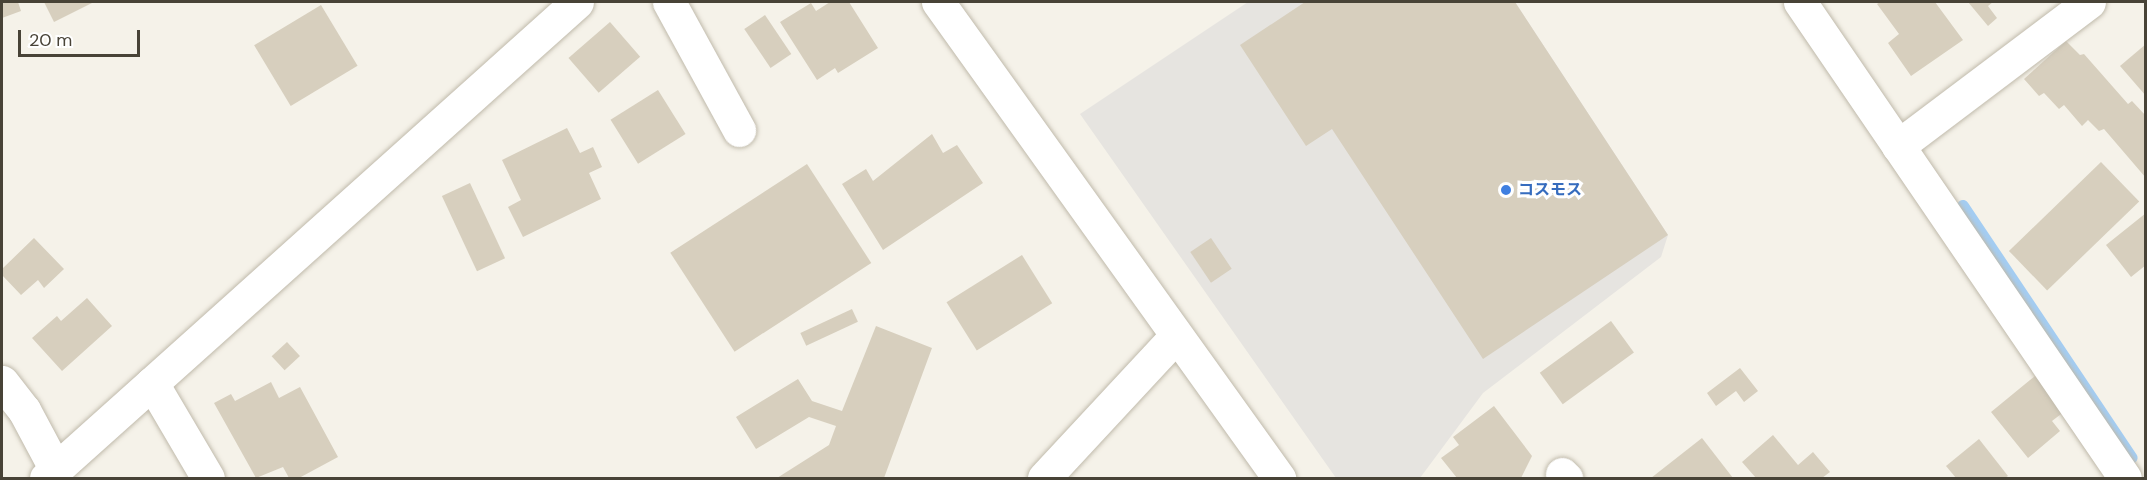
<!DOCTYPE html>
<meta charset="utf-8">
<style>
body{margin:0}
#map{position:relative;width:2147px;height:480px;overflow:hidden;background:#f5f2e9;font-family:"DM Sans","Noto Sans JP",sans-serif}
div>[style]{position:absolute}
.parking>*{inset:0;background:#e6e4e0}
.stream>*{height:12px;margin:-6px;padding:0 6px;transform-origin:6px;border-radius:6px;background:#a4cdf2}
.building>*{inset:0;background:#d7cfbe;transform-origin:0 0}
.roads{filter:drop-shadow(0 0 2px #c0baab) drop-shadow(0 0 2px #c0baab)}
.minor>*{height:33px;margin:-16.5px;padding:0 16.5px;transform-origin:16.5px;border-radius:16.5px;background:#fff}
.dots>*{width:16px;height:16px;translate:-50% -50%;box-sizing:border-box;border:3px solid #fff;border-radius:50%}
span{translate:-50% -50%;white-space:nowrap;text-align:center;line-height:1.15;-webkit-text-stroke:6px #fff;paint-order:stroke}
.shop-label{font-size:16px;color:#366cbe;font-weight:700}
.left{translate:0 -50%;text-align:left}
.frame{position:absolute;inset:0;border:3px solid #484337;pointer-events:none}
.scale{position:absolute;left:18px;top:30px;width:122px;height:27px;box-sizing:border-box;border:3px solid #484337;border-top:0;padding-left:8px;font-size:18px;line-height:21px;white-space:nowrap;color:#484337;-webkit-text-stroke:4px #fff;paint-order:stroke}
</style>
<div id="map">
<div class="parking">
<i style="clip-path:polygon(1248px 2px,1515px 2px,1668px 235px,1661px 257px,1483px 393px,1420px 478px,1336px 478px,1080px 114px)"></i>
</div>
<div class="stream">
<i style="left:1963px;top:206px;width:303px;rotate:56.2deg"></i>
</div>
<div class="building">
<i style="clip-path:polygon(2px 2px,18px 2px,21px 11px,2px 18px)"></i>
<i style="clip-path:polygon(44px 2px,94px 2px,54px 22px)"></i>
<i style="clip-path:polygon(830px 2px,849px 2px,878px 48px,838px 73px,835px 68px,817px 80px,780px 22px,811px 3px,816px 11px)"></i>
<i style="clip-path:polygon(1305px 2px,1515px 2px,1668px 235px,1483px 359px,1332px 129px,1306px 146px,1240px 45px)"></i>
<i style="clip-path:polygon(1880px 2px,1935px 2px,1963px 40px,1911px 76px,1888px 43px,1899px 34px,1877px 4px)"></i>
<i style="clip-path:polygon(1968px 2px,1993px 2px,1988px 6px,1997px 18px,1988px 26px)"></i>
<i style="left:321px;top:5px;width:71px;height:78px;rotate:59deg"></i>
<i style="left:765px;top:15px;width:47px;height:25px;rotate:56deg"></i>
<i style="left:610px;top:22px;width:46px;height:55px;rotate:49deg"></i>
<i style="clip-path:polygon(2066px 41px,2080px 55px,2084px 54px,2128px 104px,2132px 101px,2146px 116px,2146px 178px,2104px 129px,2099px 131px,2088px 120px,2082px 126px,2064px 105px,2059px 109px,2044px 93px,2039px 96px,2024px 79px)"></i>
<i style="clip-path:polygon(2146px 44px,2146px 96px,2120px 66px)"></i>
<i style="left:658px;top:90px;width:52px;height:56px;rotate:58deg"></i>
<i style="clip-path:polygon(567px 128px,580px 153px,593px 147px,602px 167px,589px 173px,601px 199px,523px 237px,508px 207px,521px 200px,502px 160px)"></i>
<i style="clip-path:polygon(932px 134px,943px 153px,957px 145px,983px 183px,883px 250px,842px 184px,866px 169px,873px 181px)"></i>
<i style="left:2101px;top:162px;width:55px;height:128px;rotate:46deg"></i>
<i style="left:807px;top:164px;width:118px;height:163px;rotate:57deg"></i>
<i style="left:470px;top:183px;width:83px;height:31px;rotate:65deg"></i>
<i style="clip-path:polygon(2146px 213px,2146px 265px,2131px 277px,2106px 245px)"></i>
<i style="clip-path:polygon(34px 238px,64px 269px,44px 288px,38px 280px,21px 295px,2px 275px,2px 269px)"></i>
<i style="left:1211px;top:238px;width:37px;height:25px;rotate:56deg"></i>
<i style="left:1022px;top:255px;width:57px;height:89px;rotate:58deg"></i>
<i style="clip-path:polygon(87px 298px,112px 326px,62px 371px,32px 338px,57px 316px,61px 321px)"></i>
<i style="left:852px;top:309px;width:14px;height:57px;rotate:65deg"></i>
<i style="left:1611px;top:321px;width:39px;height:88px;rotate:54deg"></i>
<i style="clip-path:polygon(876px 326px,932px 348px,884px 478px,777px 478px,829px 445px,836px 426px,809px 417px,756px 449px,736px 417px,798px 379px,812px 401px,842px 411px)"></i>
<i style="left:287px;top:342px;width:19px;height:21px;rotate:47deg"></i>
<i style="clip-path:polygon(1740px 368px,1758px 391px,1744px 402px,1736px 391px,1716px 406px,1707px 393px)"></i>
<i style="clip-path:polygon(2035px 376px,2065px 411px,2052px 421px,2060px 431px,2028px 458px,1991px 412px)"></i>
<i style="clip-path:polygon(271px 382px,279px 398px,300px 387px,338px 457px,299px 478px,289px 478px,283px 467px,256px 478px,214px 403px,231px 394px,235px 401px)"></i>
<i style="clip-path:polygon(1494px 406px,1532px 456px,1521px 478px,1457px 478px,1441px 458px,1459px 445px,1453px 437px)"></i>
<i style="clip-path:polygon(1773px 435px,1798px 465px,1813px 452px,1830px 472px,1822px 478px,1756px 478px,1742px 462px)"></i>
<i style="clip-path:polygon(1702px 438px,1733px 478px,1651px 478px)"></i>
<i style="clip-path:polygon(1979px 439px,2008px 476px,2005px 478px,1956px 478px,1946px 466px)"></i>
</div>
<div class="roads">
<div class="minor">
<i style="left:669px;top:2px;width:146px;rotate:61.3deg"></i>
<i style="left:938px;top:2px;width:586px;rotate:54.38deg"></i>
<i style="left:1800px;top:2px;width:576px;rotate:55.68deg"></i>
<i style="left:1898px;top:146px;width:239px;rotate:-37deg"></i>
<i style="left:2px;top:382px;width:36px;rotate:52deg"></i>
<i style="left:24px;top:410px;width:68px;rotate:61.9deg"></i>
<i style="left:152px;top:383px;width:110px;rotate:59.5deg"></i>
<i style="left:1562px;top:474px;width:6px;rotate:45deg"></i>
<i style="left:46px;top:478px;width:713px;rotate:-41.87deg"></i>
<i style="left:1044px;top:478px;width:194px;rotate:-47.1deg"></i>
</div>
</div>
<div class="dots">
<i style="left:1506px;top:190px;background:#3f7fe0"></i>
</div>
<div class="shop-label">
<span class="left" style="left:1518px;top:190px">コスモス</span>
</div>
<div class="frame"></div>
<div class="scale">20 m</div>
</div>
